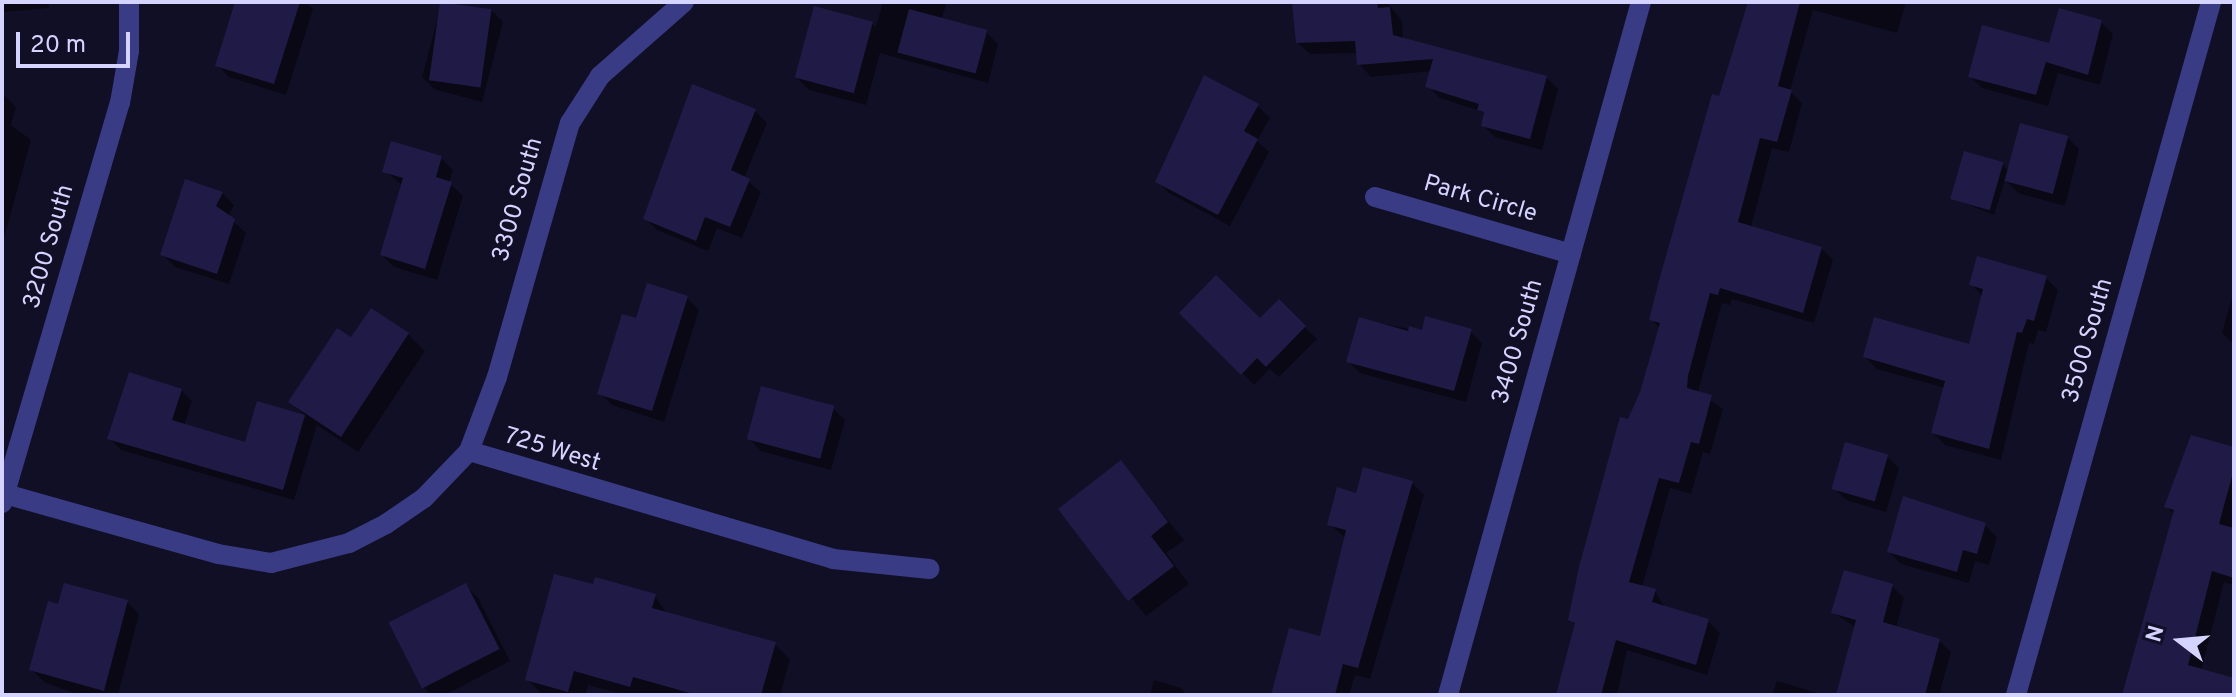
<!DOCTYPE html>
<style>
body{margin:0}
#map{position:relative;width:2236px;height:697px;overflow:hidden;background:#110f26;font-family:Overpass,sans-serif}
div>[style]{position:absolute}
.shadow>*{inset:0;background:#0007}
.building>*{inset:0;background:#201a47;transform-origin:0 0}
.minor>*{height:20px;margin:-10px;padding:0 10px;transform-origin:10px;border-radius:10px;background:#393c85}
span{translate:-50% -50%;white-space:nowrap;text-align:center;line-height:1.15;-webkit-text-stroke:7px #110f26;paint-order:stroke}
.street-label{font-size:24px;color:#d5d3ff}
.frame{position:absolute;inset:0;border:4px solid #d5d3ff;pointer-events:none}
.north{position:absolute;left:2140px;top:601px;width:80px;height:80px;-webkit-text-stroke:6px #110f26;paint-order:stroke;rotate:286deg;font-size:22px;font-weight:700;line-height:32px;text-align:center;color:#d5d3ff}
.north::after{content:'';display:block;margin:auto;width:28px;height:36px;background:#d5d3ff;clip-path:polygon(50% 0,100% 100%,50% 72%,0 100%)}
.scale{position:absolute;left:16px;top:32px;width:114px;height:36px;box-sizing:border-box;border:4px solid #d5d3ff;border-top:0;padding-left:10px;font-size:24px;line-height:28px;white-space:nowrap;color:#d5d3ff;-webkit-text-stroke:6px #110f26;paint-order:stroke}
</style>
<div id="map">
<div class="shadow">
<i style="clip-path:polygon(2px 2px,48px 2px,49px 8px,2px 12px)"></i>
<i style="clip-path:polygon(237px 2px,306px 2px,313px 9px,286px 95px,229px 77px,217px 65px)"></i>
<i style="clip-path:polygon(442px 2px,491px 10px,503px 22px,482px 102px,434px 89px,422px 77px)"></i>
<i style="clip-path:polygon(883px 2px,947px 2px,941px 20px,986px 32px,998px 44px,988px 83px,880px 53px,866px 105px,809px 90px,797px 78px,872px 24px,876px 27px)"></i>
<i style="clip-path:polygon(1295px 2px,1387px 2px,1402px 21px,1403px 40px,1546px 77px,1558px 89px,1542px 150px,1495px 137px,1483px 125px,1483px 112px,1440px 98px,1428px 86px,1432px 71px,1371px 77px,1359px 64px,1358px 53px,1310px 54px,1297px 42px)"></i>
<i style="clip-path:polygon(1750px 2px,1906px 2px,1897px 33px,1813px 10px,1790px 91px,1802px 103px,1789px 152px,1772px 148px,1751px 227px,1821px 248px,1833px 260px,1814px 323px,1732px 299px,1730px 305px,1722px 303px,1699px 388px,1699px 393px,1723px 409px,1710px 454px,1703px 452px,1691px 494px,1670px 488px,1642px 587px,1655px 591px,1665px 608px,1708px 621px,1720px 633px,1707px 675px,1627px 650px,1617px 695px,1558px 695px,1577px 626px,1570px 620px,1660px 328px,1651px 319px)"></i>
<i style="clip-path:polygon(2101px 22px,2113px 34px,2100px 85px,2058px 73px,2048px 106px,1982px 88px,1970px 76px)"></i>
<i style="clip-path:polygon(2px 93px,16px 107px,11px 125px,31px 140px,2px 245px)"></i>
<i style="clip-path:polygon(1258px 106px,1270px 118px,1257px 141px,1269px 152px,1230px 226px,1169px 193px,1157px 181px)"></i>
<i style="clip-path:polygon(755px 111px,767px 123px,744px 178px,761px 192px,742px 238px,717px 228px,708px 251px,657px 230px,645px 218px)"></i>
<i style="clip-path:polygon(2067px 137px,2079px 149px,2065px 206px,2018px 193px,2005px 180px,1994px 215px,1952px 198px,2002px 164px,2009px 171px)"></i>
<i style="clip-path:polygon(441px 158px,453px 170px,449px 183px,463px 196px,437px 280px,394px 267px,382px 255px,402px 185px,385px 171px)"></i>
<i style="clip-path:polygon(222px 193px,234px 205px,228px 217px,246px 233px,229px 284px,175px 267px,163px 255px)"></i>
<i style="clip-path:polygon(2046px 278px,2058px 290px,2046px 332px,2038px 330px,2034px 344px,2029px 343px,2001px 460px,1945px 445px,1933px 433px,1945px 388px,1877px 369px,1865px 357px,1970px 347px,1983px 297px,1971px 284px)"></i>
<i style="clip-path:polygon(2234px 290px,2234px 345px,2222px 333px)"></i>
<i style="clip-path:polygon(687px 298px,699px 310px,664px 422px,612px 405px,600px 393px,637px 321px)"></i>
<i style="clip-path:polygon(1279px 302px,1317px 339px,1279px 377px,1270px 369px,1254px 385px,1182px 313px,1260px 321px)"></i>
<i style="clip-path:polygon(1360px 319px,1424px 332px,1470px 331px,1482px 343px,1466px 402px,1360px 373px,1348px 361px)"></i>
<i style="clip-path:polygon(408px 334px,425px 351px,358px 452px,317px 425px,294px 500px,121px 450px,110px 439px,181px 390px,192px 401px,184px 426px,246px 445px,258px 404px,307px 418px,291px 402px,352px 340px)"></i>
<i style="clip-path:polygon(833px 408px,845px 420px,831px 470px,761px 451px,749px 439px)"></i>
<i style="clip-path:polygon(2234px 449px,2234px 585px,2224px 582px,2201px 671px,2234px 680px,2234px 695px,2125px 695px,2175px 515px,2167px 507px)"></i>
<i style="clip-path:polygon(1887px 456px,1899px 468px,1886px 512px,1846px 500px,1834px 488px)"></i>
<i style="clip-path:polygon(1121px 463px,1184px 540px,1166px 553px,1189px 584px,1146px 616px,1061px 509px)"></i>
<i style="clip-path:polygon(1412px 483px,1424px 495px,1370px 679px,1355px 675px,1349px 695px,1273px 695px,1321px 639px,1346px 538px,1329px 524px,1357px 495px)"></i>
<i style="clip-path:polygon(1985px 525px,1997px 537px,1989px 565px,1975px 561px,1969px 583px,1901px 564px,1889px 552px)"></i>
<i style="clip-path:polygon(466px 586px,478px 598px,510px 661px,445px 695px,432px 695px,424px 688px)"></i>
<i style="clip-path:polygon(595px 586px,654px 595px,668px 615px,774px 644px,790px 659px,780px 695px,625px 695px,588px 685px,586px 695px,542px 694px,527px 679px)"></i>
<i style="clip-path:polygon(1892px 586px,1904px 598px,1896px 628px,1938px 640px,1951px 652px,1939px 695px,1839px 695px,1856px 628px,1834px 613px)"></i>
<i style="clip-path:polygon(127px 602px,139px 614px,118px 695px,79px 695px,44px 682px,32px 670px,60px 607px)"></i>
<i style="clip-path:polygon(1154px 680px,1181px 688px,1186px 695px,1150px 695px)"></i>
<i style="clip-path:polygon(1777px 681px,1824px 695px,1772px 695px)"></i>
</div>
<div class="building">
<i style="clip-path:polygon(235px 2px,300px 2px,274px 84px,215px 66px)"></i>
<i style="left:440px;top:2px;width:52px;height:79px;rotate:8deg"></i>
<i style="clip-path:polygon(1292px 2px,1377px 2px,1378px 8px,1390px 7px,1393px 35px,1547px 76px,1530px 139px,1481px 126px,1484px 112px,1477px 110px,1479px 104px,1425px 87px,1433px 59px,1357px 65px,1355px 41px,1296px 43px)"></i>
<i style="clip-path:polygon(1748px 2px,1800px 2px,1778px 86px,1792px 90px,1777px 142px,1760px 138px,1738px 222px,1822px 247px,1803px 313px,1720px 288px,1718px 295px,1710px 293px,1688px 376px,1687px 388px,1712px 395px,1699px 444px,1691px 442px,1679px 483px,1659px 478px,1629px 582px,1656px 589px,1652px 602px,1709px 619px,1696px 665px,1616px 640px,1601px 695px,1556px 695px,1575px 623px,1568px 620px,1579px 567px,1620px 417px,1628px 419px,1640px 392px,1660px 323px,1649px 320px,1660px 277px,1712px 94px,1719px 96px)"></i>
<i style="left:814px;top:6px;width:61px;height:74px;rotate:15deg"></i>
<i style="clip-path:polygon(2059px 8px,2102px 20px,2088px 75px,2046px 62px,2036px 95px,1968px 77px,1982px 25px,2049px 43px)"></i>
<i style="left:909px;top:9px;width:81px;height:45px;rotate:15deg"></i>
<i style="clip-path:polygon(1204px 75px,1259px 104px,1244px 131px,1258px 139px,1218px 215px,1155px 182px)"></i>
<i style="clip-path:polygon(692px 84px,756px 109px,731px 170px,750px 179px,730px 227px,705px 217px,696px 241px,643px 219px)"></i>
<i style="left:2020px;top:123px;width:50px;height:60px;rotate:15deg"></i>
<i style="clip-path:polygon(391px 141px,442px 156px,436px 177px,452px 182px,425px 269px,380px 255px,403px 178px,382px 172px)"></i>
<i style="left:1964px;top:151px;width:41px;height:50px;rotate:16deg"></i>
<i style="clip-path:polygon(185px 179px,223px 192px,216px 206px,235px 219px,217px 274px,160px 255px)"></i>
<i style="clip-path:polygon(1977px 256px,2047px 276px,2034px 321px,2027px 319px,2022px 333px,2017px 332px,1989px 449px,1931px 433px,1945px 381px,1863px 357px,1874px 317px,1969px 344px,1983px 289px,1969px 285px)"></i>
<i style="clip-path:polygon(1216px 275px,1260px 318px,1279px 299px,1306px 326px,1266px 367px,1257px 358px,1241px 375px,1179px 313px)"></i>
<i style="clip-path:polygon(647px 283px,688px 296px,652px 411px,597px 394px,622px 314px,636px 318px)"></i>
<i style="clip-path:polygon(371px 308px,409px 333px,341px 437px,288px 402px,337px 328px,351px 337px)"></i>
<i style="clip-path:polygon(1425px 316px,1472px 329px,1454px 391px,1346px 362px,1359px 317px,1408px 331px,1409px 326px,1422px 330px)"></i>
<i style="clip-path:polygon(129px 372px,182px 389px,172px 420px,245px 442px,257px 401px,305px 415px,283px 490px,107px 439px)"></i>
<i style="left:761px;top:386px;width:76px;height:55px;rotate:15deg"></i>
<i style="clip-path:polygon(2191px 435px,2234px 447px,2234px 469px,2219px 524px,2234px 528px,2234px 578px,2212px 571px,2188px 665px,2234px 678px,2234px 695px,2122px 695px,2174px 510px,2164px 507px)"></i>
<i style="left:1845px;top:442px;width:45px;height:49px;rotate:16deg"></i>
<i style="clip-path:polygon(1121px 460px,1168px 522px,1151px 536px,1174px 566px,1128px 601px,1058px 509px)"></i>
<i style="clip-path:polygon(1363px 467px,1413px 481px,1358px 668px,1343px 664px,1335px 695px,1271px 695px,1289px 628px,1320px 636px,1346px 530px,1327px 525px,1337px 487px,1356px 493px)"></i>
<i style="clip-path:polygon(1903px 496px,1986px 523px,1977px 554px,1963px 550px,1957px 572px,1887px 552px)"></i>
<i style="clip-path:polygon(1844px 570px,1893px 584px,1883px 622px,1940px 639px,1925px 695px,1836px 695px,1856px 620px,1831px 613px)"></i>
<i style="clip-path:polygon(554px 574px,593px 584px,595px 577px,656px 594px,652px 608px,776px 642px,761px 695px,697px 695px,633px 677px,630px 687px,574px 671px,568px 692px,525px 680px)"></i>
<i style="clip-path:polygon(64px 583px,128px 600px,104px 691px,29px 670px,48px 601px,58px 604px)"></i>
<i style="left:466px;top:583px;width:74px;height:87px;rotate:63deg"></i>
</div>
<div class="minor">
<i style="left:1375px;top:197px;width:204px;rotate:16.2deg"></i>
<i style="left:469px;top:451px;width:79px;rotate:-69.3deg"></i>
<i style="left:497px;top:377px;width:264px;rotate:-74deg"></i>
<i style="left:570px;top:123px;width:56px;rotate:-57.4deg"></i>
<i style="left:600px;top:76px;width:112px;rotate:-41.4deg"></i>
<i style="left:5px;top:494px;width:221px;rotate:15.7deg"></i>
<i style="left:218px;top:554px;width:54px;rotate:9.6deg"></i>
<i style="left:271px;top:563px;width:81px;rotate:-14.4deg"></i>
<i style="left:349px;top:543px;width:42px;rotate:-27.2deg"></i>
<i style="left:386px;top:524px;width:46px;rotate:-34.4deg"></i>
<i style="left:424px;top:498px;width:65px;rotate:-46.2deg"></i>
<i style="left:469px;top:451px;width:380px;rotate:16.5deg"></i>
<i style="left:833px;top:559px;width:97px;rotate:5.9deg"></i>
<i style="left:2px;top:503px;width:417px;rotate:-73.6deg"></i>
<i style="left:120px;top:103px;width:53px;rotate:-80.2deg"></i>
<i style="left:129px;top:51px;width:49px;rotate:-90deg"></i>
<i style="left:1448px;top:695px;width:719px;rotate:-74.44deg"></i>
<i style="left:2016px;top:695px;width:720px;rotate:-74.28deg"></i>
</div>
<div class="street-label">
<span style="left:519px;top:200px;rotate:-74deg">3300 South</span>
<span style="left:1480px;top:200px;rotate:16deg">Park Circle</span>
<span style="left:50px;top:247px;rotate:-74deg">3200 South</span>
<span style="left:2089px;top:341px;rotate:-74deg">3500 South</span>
<span style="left:1519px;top:342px;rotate:-74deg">3400 South</span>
<span style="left:552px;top:451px;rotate:17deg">725 West</span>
</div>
<div class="frame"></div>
<div class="north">N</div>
<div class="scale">20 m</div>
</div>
